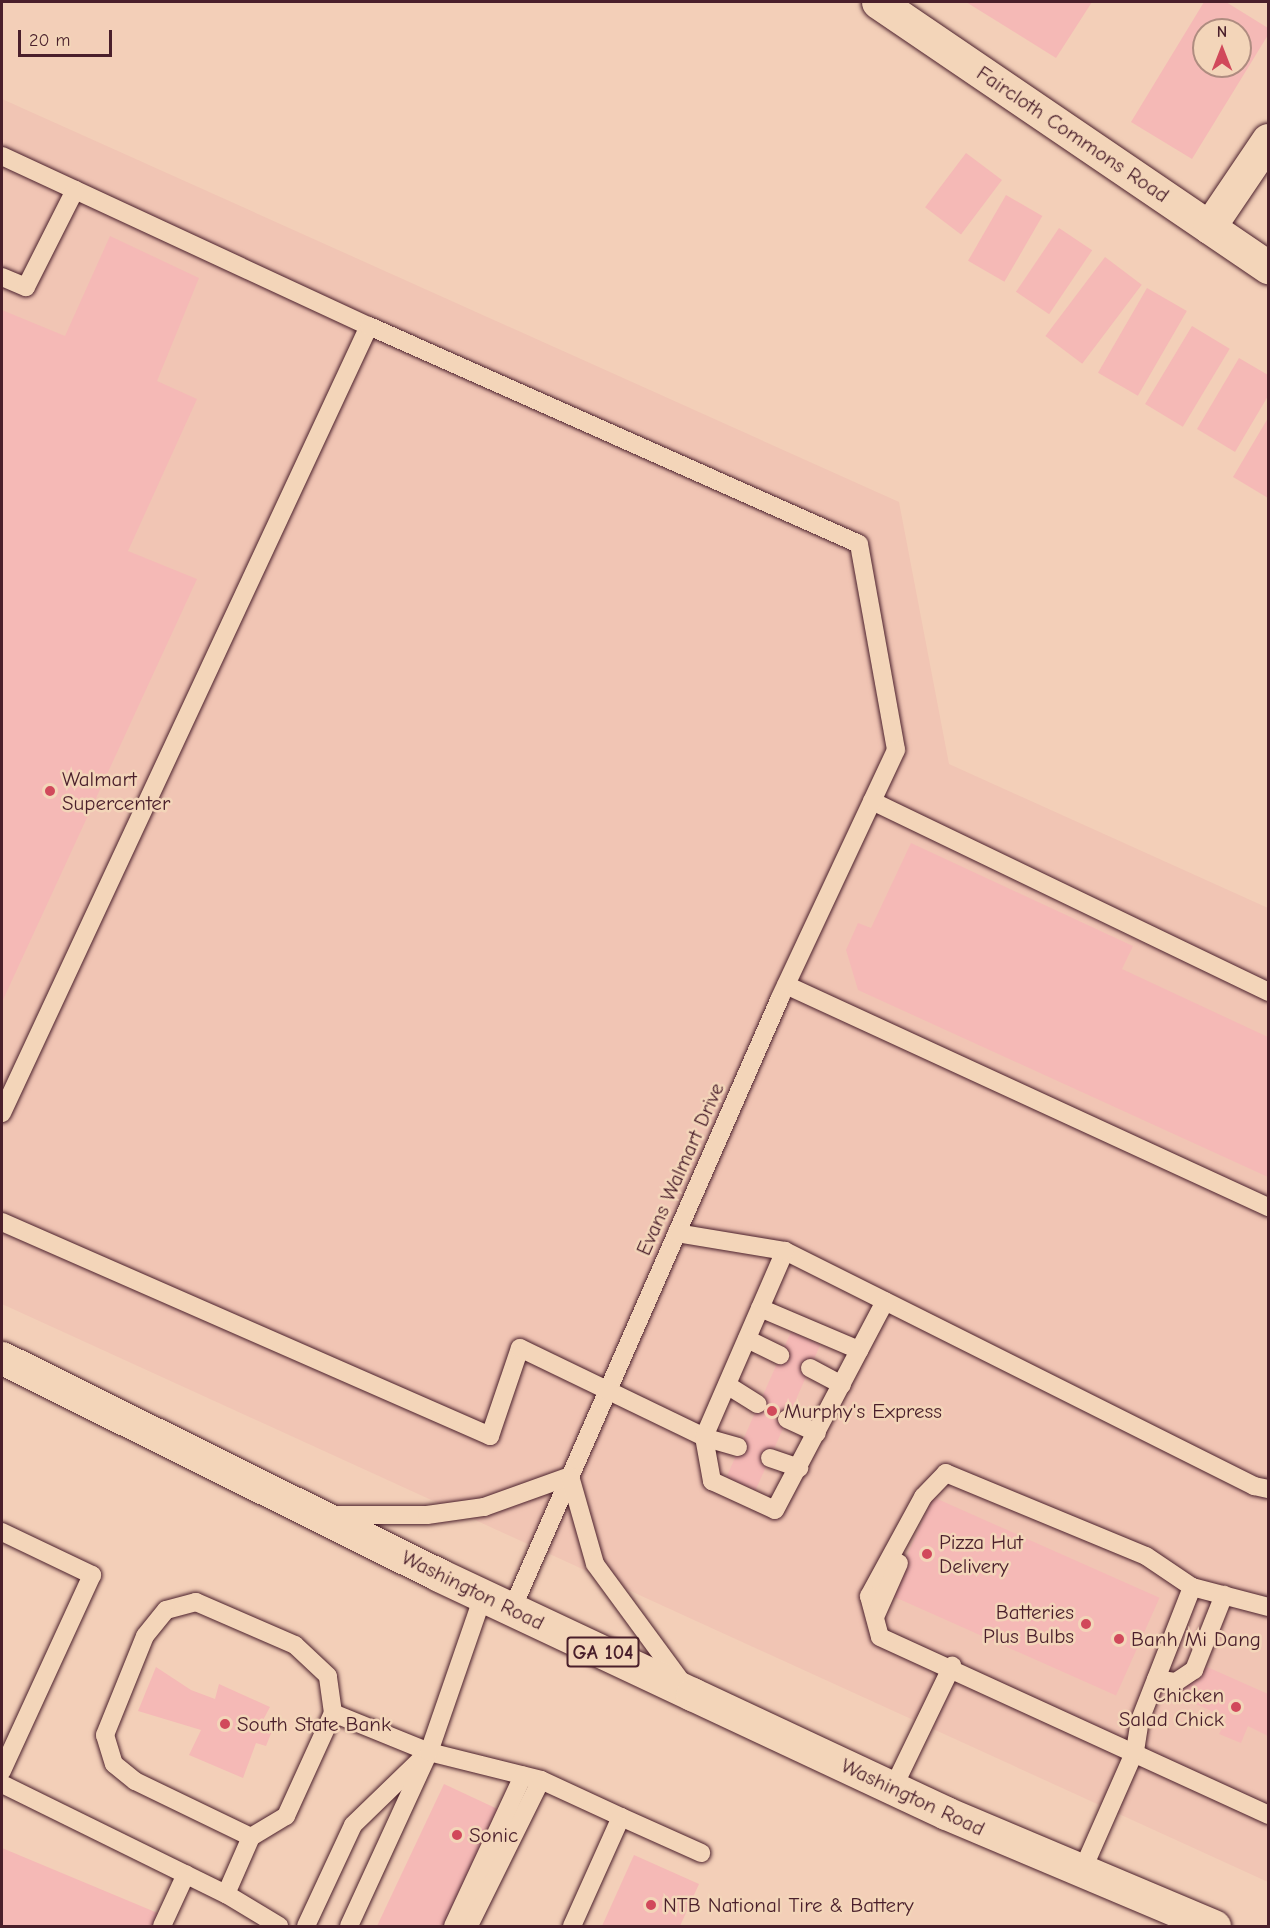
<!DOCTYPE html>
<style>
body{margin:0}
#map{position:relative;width:1270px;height:1928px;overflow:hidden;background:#f3cfb8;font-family:"Comic Neue",sans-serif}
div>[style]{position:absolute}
.built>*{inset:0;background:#f1c5b4}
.building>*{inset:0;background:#f5b9b6;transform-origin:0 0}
.roads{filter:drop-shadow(0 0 2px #4a1f2b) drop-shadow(0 0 2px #4a1f2b)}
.lane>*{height:18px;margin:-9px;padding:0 9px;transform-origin:9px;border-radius:9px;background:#f3d5b9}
.street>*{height:33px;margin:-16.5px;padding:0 16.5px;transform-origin:16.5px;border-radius:16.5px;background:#f3d5b9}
.primary>*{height:33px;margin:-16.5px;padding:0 16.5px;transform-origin:16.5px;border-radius:16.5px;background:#f3d5b9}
.dots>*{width:16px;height:16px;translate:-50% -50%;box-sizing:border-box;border:3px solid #f3d5b9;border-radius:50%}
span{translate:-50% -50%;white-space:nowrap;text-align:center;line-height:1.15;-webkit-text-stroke:5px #f3d5b9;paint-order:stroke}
.shield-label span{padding:2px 4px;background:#f3d5b9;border:2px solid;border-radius:4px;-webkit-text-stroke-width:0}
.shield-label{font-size:20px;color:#4a1f2b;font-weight:700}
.street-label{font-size:21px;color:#4a1f2b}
.poi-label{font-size:21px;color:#4a1f2b}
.left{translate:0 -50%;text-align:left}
.right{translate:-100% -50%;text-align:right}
.frame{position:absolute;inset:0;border:3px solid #4a1f2b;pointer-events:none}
.north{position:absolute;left:1192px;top:18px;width:60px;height:60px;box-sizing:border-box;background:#f3d5b9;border:2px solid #af8c80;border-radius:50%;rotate:0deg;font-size:16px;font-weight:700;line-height:24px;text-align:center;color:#4a1f2b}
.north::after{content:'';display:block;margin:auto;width:21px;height:27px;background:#d1495b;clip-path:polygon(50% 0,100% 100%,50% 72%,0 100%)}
.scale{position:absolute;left:18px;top:30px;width:94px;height:27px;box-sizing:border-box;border:3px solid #4a1f2b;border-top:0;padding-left:8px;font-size:18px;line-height:21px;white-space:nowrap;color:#4a1f2b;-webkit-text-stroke:4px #f3d5b9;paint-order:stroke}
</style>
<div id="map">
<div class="built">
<i style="clip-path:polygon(2px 99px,899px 502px,949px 764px,1268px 908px,1268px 1882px,2px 1304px)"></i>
</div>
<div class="building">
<i style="clip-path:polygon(966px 2px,1092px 2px,1056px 58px)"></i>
<i style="clip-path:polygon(evenodd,1204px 2px,1226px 2px,1268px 28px,1268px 35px,1192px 159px,1131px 122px,1204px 2px,1204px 30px,1240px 30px,1240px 66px,1204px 66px,1204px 30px)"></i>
<i style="left:966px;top:153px;width:45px;height:68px;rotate:37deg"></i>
<i style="left:1006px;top:195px;width:42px;height:76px;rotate:30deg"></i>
<i style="left:1059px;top:228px;width:40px;height:77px;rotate:34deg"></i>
<i style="clip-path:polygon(110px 236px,199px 278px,157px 381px,197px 399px,128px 551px,197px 579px,2px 1002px,2px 310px,65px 336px)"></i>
<i style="left:1105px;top:257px;width:46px;height:99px;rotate:37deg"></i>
<i style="left:1147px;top:288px;width:46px;height:98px;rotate:30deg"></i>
<i style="left:1192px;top:326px;width:44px;height:91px;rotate:31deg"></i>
<i style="clip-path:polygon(1239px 358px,1268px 375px,1268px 396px,1235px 452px,1197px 429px)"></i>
<i style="clip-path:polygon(1268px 418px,1268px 498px,1233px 477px)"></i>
<i style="clip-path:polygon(911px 843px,1133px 946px,1122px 969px,1268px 1037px,1268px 1177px,858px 990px,846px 950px,858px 923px,871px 928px)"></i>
<i style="left:791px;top:1332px;width:32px;height:159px;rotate:24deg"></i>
<i style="left:933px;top:1497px;width:248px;height:107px;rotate:24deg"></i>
<i style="clip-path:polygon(1196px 1662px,1268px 1694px,1268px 1736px,1248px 1726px,1241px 1743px,1219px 1734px,1227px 1718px,1180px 1697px)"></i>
<i style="clip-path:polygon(156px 1667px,191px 1690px,215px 1699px,219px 1684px,270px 1707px,262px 1722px,274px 1726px,266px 1746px,256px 1743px,243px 1778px,189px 1755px,201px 1730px,138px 1711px)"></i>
<i style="clip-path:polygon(444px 1784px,504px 1812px,446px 1926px,377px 1926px)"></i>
<i style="clip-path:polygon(2px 1848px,160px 1914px,154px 1926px,2px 1926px)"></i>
<i style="clip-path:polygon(634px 1855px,699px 1884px,680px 1926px,602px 1926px)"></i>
</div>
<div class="roads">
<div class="lane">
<i style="left:2px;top:156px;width:404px;rotate:24.9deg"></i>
<i style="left:2px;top:277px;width:26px;rotate:23deg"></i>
<i style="left:26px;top:287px;width:109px;rotate:-63.2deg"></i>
<i style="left:872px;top:801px;width:440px;rotate:25.7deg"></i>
<i style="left:786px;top:985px;width:531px;rotate:24.73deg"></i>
<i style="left:2px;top:1113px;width:868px;rotate:-65deg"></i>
<i style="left:369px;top:326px;width:536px;rotate:23.98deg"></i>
<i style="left:859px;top:544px;width:209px;rotate:79.8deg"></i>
<i style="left:896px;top:750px;width:274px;rotate:115.1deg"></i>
<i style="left:780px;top:998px;width:667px;rotate:113.68deg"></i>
<i style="left:2px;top:1222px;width:533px;rotate:23.68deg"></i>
<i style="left:490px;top:1436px;width:93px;rotate:-71.2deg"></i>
<i style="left:520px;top:1348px;width:204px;rotate:25.8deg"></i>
<i style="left:704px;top:1437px;width:203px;rotate:-66.5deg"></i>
<i style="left:785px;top:1251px;width:525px;rotate:26.61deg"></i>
<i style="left:1254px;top:1486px;width:14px;rotate:12deg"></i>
<i style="left:677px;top:1233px;width:109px;rotate:9.5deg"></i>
<i style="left:760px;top:1308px;width:108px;rotate:23deg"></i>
<i style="left:747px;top:1339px;width:37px;rotate:26deg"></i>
<i style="left:810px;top:1368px;width:36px;rotate:28deg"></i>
<i style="left:727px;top:1385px;width:36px;rotate:32deg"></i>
<i style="left:787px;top:1419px;width:33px;rotate:25deg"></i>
<i style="left:738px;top:1447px;width:35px;rotate:-164deg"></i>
<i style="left:704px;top:1437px;width:45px;rotate:79.7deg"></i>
<i style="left:712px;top:1481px;width:69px;rotate:24.7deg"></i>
<i style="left:775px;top:1510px;width:236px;rotate:-62.2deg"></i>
<i style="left:770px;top:1458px;width:31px;rotate:19deg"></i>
<i style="left:332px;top:1515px;width:95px"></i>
<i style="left:427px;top:1515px;width:58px;rotate:-8deg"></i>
<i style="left:484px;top:1507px;width:91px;rotate:-19.8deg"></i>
<i style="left:570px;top:1476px;width:91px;rotate:74.1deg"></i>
<i style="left:595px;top:1564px;width:150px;rotate:53.7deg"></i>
<i style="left:2px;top:1532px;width:100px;rotate:25.5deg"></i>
<i style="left:92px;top:1575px;width:216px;rotate:114.7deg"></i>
<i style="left:1192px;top:1587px;width:55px;rotate:-146deg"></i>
<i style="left:1146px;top:1556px;width:217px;rotate:-157.5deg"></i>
<i style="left:946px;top:1473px;width:33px;rotate:134deg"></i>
<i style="left:923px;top:1497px;width:113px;rotate:118.6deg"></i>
<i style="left:869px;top:1596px;width:42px;rotate:75deg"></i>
<i style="left:880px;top:1637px;width:427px;rotate:24.6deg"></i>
<i style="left:875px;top:1617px;width:59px;rotate:-66deg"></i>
<i style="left:1156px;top:1679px;width:20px;rotate:9deg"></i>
<i style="left:1176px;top:1682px;width:22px;rotate:-34deg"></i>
<i style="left:1194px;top:1670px;width:81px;rotate:-68.2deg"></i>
<i style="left:333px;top:1713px;width:104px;rotate:22.1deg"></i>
<i style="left:429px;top:1752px;width:115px;rotate:14deg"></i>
<i style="left:541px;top:1780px;width:163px;rotate:116.3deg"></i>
<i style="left:541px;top:1780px;width:88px;rotate:24.8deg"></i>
<i style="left:621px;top:1817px;width:120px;rotate:114.2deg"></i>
<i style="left:2px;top:1784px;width:250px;rotate:26.2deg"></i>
<i style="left:226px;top:1894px;width:62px;rotate:31.1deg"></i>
<i style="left:893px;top:1788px;width:136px;rotate:-64.2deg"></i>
<i style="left:621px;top:1817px;width:88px;rotate:24.2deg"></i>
<i style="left:1082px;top:1871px;width:131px;rotate:-66.2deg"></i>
<i style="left:1135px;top:1751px;width:31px;rotate:-81deg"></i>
<i style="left:1140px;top:1720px;width:143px;rotate:-68.6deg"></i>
<i style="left:1192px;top:1587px;width:79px;rotate:14.7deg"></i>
<i style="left:226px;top:1894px;width:62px;rotate:-66.3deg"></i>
<i style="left:251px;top:1837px;width:41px;rotate:-31deg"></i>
<i style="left:286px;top:1816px;width:113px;rotate:-65.5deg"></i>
<i style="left:333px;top:1713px;width:37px;rotate:-98deg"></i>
<i style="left:328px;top:1676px;width:45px;rotate:-136.8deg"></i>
<i style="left:295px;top:1645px;width:108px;rotate:-156.5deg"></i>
<i style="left:196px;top:1602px;width:31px;rotate:165deg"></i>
<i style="left:166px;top:1610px;width:33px;rotate:129deg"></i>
<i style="left:145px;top:1636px;width:107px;rotate:112deg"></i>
<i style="left:105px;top:1735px;width:30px;rotate:73deg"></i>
<i style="left:114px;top:1764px;width:27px;rotate:39deg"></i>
<i style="left:135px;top:1781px;width:129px;rotate:25.8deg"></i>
<i style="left:162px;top:1926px;width:57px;rotate:-65.2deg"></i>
<i style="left:306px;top:1926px;width:111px;rotate:-65deg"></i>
<i style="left:353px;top:1825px;width:95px;rotate:-44.1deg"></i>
<i style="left:349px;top:1926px;width:192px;rotate:-65.3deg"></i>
<i style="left:429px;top:1752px;width:165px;rotate:-70.9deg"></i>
<i style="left:453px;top:1926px;width:166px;rotate:-65deg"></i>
</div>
<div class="street">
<i style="left:878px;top:2px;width:472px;rotate:34.2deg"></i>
<i style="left:1209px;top:227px;width:105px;rotate:-55.9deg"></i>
</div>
<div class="primary">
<i style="left:2px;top:1358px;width:488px;rotate:26.4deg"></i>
<i style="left:439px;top:1575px;width:280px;rotate:25.2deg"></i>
<i style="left:692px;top:1694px;width:280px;rotate:25.1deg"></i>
<i style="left:946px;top:1813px;width:291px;rotate:22.9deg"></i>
</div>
</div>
<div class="dots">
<i style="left:50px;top:791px;background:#d1495b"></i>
<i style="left:772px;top:1411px;background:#d1495b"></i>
<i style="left:927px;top:1554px;background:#d1495b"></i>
<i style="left:1086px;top:1624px;background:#d1495b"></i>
<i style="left:1119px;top:1639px;background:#d1495b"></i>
<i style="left:1236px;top:1707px;background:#d1495b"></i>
<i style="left:225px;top:1724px;background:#d1495b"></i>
<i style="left:457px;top:1835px;background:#d1495b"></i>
<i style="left:651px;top:1905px;background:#d1495b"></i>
</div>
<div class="shield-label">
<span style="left:603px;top:1652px">GA 104</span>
</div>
<div class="street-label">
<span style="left:1073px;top:134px;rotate:34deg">Faircloth Commons Road</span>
<span style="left:680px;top:1169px;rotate:-66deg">Evans Walmart Drive</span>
<span style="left:473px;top:1590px;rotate:26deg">Washington Road</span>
<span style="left:913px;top:1797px;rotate:25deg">Washington Road</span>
</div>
<div class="poi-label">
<span class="left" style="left:62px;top:791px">Walmart<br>Supercenter</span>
<span class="left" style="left:784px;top:1411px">Murphy's Express</span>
<span class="left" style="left:939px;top:1554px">Pizza Hut<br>Delivery</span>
<span class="right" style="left:1074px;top:1624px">Batteries<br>Plus Bulbs</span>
<span class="left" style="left:1131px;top:1639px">Banh Mi Dang</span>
<span class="right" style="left:1224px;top:1707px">Chicken<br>Salad Chick</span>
<span class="left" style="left:237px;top:1724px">South State Bank</span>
<span class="left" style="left:469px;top:1835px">Sonic</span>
<span class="left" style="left:663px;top:1905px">NTB National Tire &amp; Battery</span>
</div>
<div class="frame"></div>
<div class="north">N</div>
<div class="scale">20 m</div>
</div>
